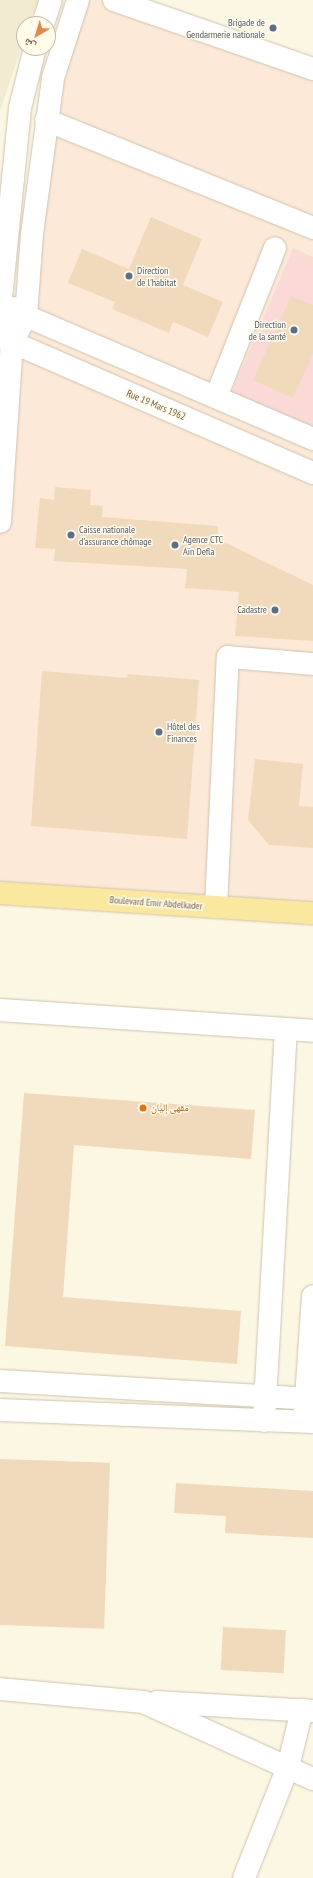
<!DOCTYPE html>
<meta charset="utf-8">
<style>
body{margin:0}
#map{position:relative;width:313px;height:1878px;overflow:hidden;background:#fcf7e3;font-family:"PT Sans Narrow","Noto Naskh Arabic",sans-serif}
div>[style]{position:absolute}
.residential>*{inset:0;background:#f3ead2}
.commercial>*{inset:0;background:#fce9d7}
.medical>*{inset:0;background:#fad9d7}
.building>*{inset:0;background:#f1dabb;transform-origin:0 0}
.roads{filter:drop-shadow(0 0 1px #cfc2ad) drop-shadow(0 0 1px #cfc2ad)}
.minor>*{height:22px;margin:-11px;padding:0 11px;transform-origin:11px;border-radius:11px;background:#fff}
.major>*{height:22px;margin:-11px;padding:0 11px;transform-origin:11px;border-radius:11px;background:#f9e89d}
.dots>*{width:11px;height:11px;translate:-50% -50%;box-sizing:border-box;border:2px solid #fffae9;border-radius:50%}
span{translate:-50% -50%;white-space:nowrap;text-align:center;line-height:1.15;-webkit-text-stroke:3px #fffae9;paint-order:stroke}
.service-label{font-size:10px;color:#4e5e75}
.right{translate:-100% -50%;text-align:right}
.left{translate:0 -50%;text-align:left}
.street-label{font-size:10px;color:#74604a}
.food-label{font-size:10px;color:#c56008}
.north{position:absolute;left:16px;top:16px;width:40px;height:40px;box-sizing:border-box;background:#fffae9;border:1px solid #c7bca9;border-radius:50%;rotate:218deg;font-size:11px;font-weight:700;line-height:16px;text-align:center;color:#74604a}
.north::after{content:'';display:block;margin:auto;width:14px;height:18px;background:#e4884a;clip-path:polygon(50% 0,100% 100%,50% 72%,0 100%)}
</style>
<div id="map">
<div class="residential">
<i style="clip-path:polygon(0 0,38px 0,29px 24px,24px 24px,24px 40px,0 111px)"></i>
</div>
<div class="commercial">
<i style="clip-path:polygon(78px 0,114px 0,313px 69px,313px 913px,0 893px,0 522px,32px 234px)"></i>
</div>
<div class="medical">
<i style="clip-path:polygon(293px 248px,313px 257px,313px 429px,231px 394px)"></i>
</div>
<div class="building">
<i style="clip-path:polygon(151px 217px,202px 239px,183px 285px,223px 302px,208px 337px,173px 322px,169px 333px,112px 309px,115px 302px,68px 283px,82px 249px,129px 269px)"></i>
<i style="clip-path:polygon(291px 296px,313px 305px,313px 354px,293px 398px,253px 380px)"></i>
<i style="clip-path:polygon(55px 487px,91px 490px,90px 505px,103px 506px,102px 517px,218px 526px,218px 539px,313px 585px,313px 641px,235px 636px,239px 592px,185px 588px,187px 569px,54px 561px,55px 549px,35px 548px,40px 498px,54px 500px)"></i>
<i style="clip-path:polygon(42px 671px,127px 678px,128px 674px,199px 680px,187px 839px,31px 826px)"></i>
<i style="clip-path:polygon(255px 759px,303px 764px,299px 806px,313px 807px,313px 848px,269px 845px,248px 820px)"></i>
<i style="clip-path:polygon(24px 1093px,255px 1110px,251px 1159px,74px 1145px,63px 1297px,241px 1311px,237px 1364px,5px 1346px)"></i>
<i style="left:0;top:1459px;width:110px;height:166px;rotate:2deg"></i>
<i style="clip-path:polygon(176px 1483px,313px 1491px,313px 1538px,225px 1533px,226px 1516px,174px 1513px)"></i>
<i style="left:223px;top:1627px;width:63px;height:43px;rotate:3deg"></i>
</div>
<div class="roads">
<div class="minor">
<i style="left:114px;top:0;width:211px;rotate:19.1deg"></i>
<i style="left:43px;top:24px;width:25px;rotate:-72deg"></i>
<i style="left:46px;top:120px;width:288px;rotate:22deg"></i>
<i style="left:14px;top:308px;width:14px;rotate:34deg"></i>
<i style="left:26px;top:316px;width:312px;rotate:23.2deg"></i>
<i style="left:0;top:337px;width:341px;rotate:23.5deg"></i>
<i style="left:12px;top:343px;width:30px;rotate:-63deg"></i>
<i style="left:26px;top:316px;width:82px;rotate:-85.8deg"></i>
<i style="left:32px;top:234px;width:157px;rotate:-82.3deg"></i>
<i style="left:53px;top:78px;width:82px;rotate:-72.2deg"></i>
<i style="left:216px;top:397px;width:160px;rotate:-68.4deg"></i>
<i style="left:0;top:522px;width:179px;rotate:-86.2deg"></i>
<i style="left:12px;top:343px;width:45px;rotate:-104deg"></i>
<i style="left:1px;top:299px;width:192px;rotate:-84.3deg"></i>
<i style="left:20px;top:108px;width:62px;rotate:-76deg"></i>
<i style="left:216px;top:907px;width:250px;rotate:-87.3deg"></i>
<i style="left:228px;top:657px;width:85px;rotate:4.7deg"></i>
<i style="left:0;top:1010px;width:314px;rotate:3.8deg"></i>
<i style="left:0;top:1381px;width:314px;rotate:3.3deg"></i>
<i style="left:0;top:1410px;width:313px;rotate:2.2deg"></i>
<i style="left:305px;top:1413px;width:117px;rotate:-86.1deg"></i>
<i style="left:264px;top:1421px;width:392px;rotate:-86.8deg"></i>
<i style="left:0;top:1689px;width:144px;rotate:5.2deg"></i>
<i style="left:143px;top:1702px;width:187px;rotate:24.4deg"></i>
<i style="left:156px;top:1702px;width:157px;rotate:3.3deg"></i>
<i style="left:244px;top:1878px;width:119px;rotate:-68.4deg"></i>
<i style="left:288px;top:1767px;width:59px;rotate:-76.2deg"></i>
</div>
<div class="major">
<i style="left:0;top:893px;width:314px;rotate:3.7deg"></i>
</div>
</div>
<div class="dots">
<i style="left:273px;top:28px;background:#5c6f8a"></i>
<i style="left:129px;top:276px;background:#5c6f8a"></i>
<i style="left:294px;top:330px;background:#5c6f8a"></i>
<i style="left:71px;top:535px;background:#5c6f8a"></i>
<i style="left:175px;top:545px;background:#5c6f8a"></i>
<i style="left:275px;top:610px;background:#5c6f8a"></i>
<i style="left:159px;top:732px;background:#5c6f8a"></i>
<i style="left:143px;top:1108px;background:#e8710a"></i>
</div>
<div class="service-label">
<span class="right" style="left:265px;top:28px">Brigade de<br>Gendarmerie nationale</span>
<span class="left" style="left:137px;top:276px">Direction<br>de l'habitat</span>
<span class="right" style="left:286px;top:330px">Direction<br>de la santé</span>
<span class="left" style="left:79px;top:535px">Caisse nationale<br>d'assurance chômage</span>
<span class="left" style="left:183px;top:545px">Agence CTC<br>Aïn Defla</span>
<span class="right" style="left:267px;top:610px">Cadastre</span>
<span class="left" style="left:167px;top:732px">Hôtel des<br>Finances</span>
</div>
<div class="street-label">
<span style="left:156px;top:405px;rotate:23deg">Rue 19 Mars 1962</span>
<span style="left:156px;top:903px;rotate:4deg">Boulevard Emir Abdelkader</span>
</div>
<div class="food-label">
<span class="left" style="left:151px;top:1108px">مقهى إليان</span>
</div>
<div class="north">ش</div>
</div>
